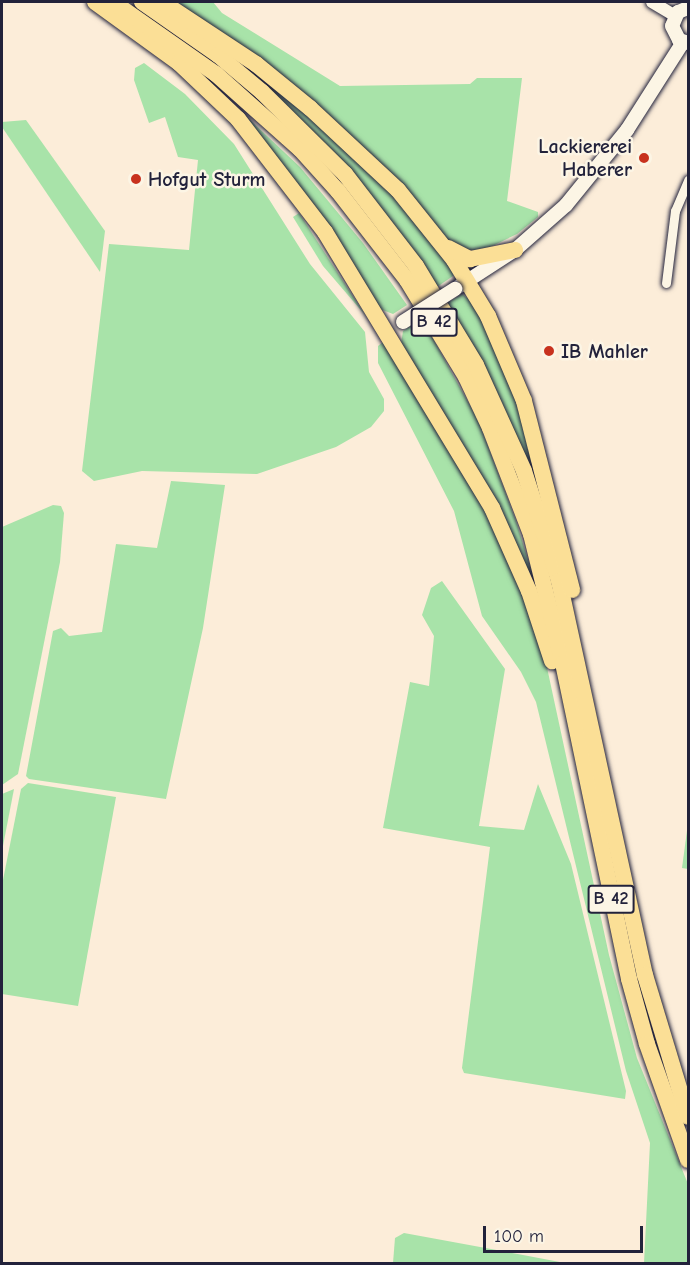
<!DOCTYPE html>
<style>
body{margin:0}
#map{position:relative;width:690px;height:1265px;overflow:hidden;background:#fcedd9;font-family:"Comic Neue",sans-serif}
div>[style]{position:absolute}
.green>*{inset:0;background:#a8e3a9}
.roads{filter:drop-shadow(0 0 2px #22223b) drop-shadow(0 0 2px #22223b)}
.minor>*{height:9px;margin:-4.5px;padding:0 4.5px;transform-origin:4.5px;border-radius:4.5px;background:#fcf5e5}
.tertiary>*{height:12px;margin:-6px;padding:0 6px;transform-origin:6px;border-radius:6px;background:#fcf5e5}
.secondary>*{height:14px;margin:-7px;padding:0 7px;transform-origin:7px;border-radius:7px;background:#fcf5e5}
.trunk>*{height:16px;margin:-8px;padding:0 8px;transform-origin:8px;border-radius:8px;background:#fbdf96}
.bridges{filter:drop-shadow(0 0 2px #22223b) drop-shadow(0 0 2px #22223b)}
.secondary-bridge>*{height:14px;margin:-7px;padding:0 7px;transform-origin:7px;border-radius:7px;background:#fcf5e5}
.dots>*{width:16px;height:16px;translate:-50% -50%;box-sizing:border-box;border:3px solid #fcf5e5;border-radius:50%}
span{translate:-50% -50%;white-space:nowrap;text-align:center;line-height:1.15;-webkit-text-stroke:5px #fcf5e5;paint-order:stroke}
.shield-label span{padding:2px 4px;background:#fcf5e5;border:2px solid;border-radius:4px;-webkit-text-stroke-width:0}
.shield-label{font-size:18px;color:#22223b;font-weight:700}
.poi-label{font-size:20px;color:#22223b;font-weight:700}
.right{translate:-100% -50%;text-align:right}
.left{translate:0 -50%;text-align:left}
.frame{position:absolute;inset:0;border:3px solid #22223b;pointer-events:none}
.scale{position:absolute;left:483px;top:1226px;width:160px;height:27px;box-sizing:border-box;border:3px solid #22223b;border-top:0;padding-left:8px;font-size:18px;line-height:21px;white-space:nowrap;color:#22223b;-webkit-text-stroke:4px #fcf5e5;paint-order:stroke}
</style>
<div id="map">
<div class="green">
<i style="clip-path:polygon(169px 2px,213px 2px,222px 13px,340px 86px,470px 84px,477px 78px,522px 78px,507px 201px,538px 212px,538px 217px,517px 234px,484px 250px,455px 250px,400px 188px)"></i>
<i style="clip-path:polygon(156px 36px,219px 83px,215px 87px,300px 167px,363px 243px,407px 305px,393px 314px,380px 309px,330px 230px)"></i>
<i style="clip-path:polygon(209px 36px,270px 83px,383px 184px,454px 272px,453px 276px,437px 287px)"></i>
<i style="clip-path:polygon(144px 63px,185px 94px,234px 144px,310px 264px,365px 332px,369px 372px,384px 399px,384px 411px,371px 427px,336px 447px,257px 474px,142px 471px,94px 481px,82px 471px,109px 244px,189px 250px,198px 160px,178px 157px,165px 117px,149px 123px,134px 80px,135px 68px)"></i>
<i style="clip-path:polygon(26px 120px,105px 231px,100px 272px,2px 127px,2px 122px)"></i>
<i style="clip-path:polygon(299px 213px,365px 315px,323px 266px,293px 217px)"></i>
<i style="clip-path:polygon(462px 294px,474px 303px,520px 411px,560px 561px,447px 303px)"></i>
<i style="clip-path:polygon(422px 319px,478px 420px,516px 521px,536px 586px,401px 344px,403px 331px)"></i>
<i style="clip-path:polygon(383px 342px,467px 473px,511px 564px,543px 649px,609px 955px,637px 1058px,688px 1184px,688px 1263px,644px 1263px,650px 1143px,626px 1071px,536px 702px,521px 672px,482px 616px,454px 511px,378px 363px,378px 346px)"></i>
<i style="clip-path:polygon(171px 481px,225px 485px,203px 628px,166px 799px,29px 779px,26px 776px,53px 631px,61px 628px,69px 636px,102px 632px,116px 544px,157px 548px)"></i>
<i style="clip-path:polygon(53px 505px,61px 506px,64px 513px,60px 562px,18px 774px,2px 785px,2px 527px)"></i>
<i style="clip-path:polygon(442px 581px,505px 669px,479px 826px,524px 830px,538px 784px,571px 864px,626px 1091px,625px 1099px,464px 1073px,462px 1068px,490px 847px,383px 828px,410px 682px,429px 686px,434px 636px,422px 615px,431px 588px)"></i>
<i style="clip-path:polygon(28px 783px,116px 797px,78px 1006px,2px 994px,2px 885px,21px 789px)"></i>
<i style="clip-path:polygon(14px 789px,2px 851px,2px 794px)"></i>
<i style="clip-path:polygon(688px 823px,688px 869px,682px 868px)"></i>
<i style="clip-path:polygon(404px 1233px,523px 1255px,565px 1263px,393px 1263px,395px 1238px)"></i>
</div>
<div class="roads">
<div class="minor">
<i style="left:666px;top:283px;width:73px;rotate:-82.9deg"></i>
<i style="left:675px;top:211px;width:34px;rotate:-67deg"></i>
</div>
<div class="tertiary">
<i style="left:652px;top:2px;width:27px;rotate:31deg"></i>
</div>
<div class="secondary">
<i style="left:688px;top:8px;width:11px;rotate:158deg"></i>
<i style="left:678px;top:12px;width:15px;rotate:113deg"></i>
<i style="left:672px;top:26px;width:16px;rotate:63deg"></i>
<i style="left:679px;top:40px;width:9px;rotate:18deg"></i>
<i style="left:458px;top:287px;width:68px;rotate:-33deg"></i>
<i style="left:515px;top:250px;width:68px;rotate:-41.4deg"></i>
<i style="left:566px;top:205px;width:97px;rotate:-50.9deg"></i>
<i style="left:627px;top:130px;width:104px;rotate:-57.5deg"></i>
</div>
<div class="trunk">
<i style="left:95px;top:2px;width:104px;rotate:36deg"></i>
<i style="left:179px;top:63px;width:81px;rotate:43.5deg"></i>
<i style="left:238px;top:119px;width:143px;rotate:52.4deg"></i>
<i style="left:325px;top:232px;width:323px;rotate:58.8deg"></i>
<i style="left:492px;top:508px;width:91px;rotate:66deg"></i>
<i style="left:529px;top:591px;width:74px;rotate:71.8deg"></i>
<i style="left:113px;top:2px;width:126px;rotate:35deg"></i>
<i style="left:216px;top:74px;width:113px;rotate:41.8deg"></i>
<i style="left:300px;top:149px;width:57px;rotate:47.9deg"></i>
<i style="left:338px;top:191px;width:113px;rotate:52.2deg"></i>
<i style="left:407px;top:280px;width:114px;rotate:58.7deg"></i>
<i style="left:466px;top:377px;width:56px;rotate:64.8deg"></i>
<i style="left:490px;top:428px;width:114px;rotate:68.9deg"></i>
<i style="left:531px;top:534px;width:133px;rotate:76.1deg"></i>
<i style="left:563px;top:663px;width:323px;rotate:78.2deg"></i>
<i style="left:629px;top:979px;width:67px;rotate:74.5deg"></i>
<i style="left:647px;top:1044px;width:123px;rotate:70.5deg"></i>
<i style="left:142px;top:2px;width:93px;rotate:34.9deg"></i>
<i style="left:218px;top:55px;width:57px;rotate:40.1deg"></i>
<i style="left:262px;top:92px;width:117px;rotate:44.7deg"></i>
<i style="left:345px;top:174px;width:116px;rotate:52.3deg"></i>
<i style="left:416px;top:266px;width:116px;rotate:58.8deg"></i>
<i style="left:476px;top:365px;width:116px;rotate:65.6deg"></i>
<i style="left:524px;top:471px;width:115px;rotate:72.3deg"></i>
<i style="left:559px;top:581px;width:403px;rotate:77.7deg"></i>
<i style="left:645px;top:975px;width:148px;rotate:73.2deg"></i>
<i style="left:162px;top:2px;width:113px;rotate:33.4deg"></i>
<i style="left:256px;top:64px;width:70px;rotate:39.2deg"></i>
<i style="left:310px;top:108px;width:120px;rotate:43deg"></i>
<i style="left:398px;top:190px;width:90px;rotate:51.3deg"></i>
<i style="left:454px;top:260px;width:66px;rotate:58.7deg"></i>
<i style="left:488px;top:316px;width:92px;rotate:67deg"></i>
<i style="left:524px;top:401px;width:195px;rotate:75.7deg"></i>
<i style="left:448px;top:248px;width:25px;rotate:27deg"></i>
<i style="left:470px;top:259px;width:46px;rotate:-11.3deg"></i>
</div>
</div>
<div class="bridges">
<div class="secondary-bridge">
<i style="left:403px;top:322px;width:62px;rotate:-32.4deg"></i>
</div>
</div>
<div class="dots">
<i style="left:644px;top:158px;background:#c8321e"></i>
<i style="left:136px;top:179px;background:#c8321e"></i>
<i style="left:549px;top:351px;background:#c8321e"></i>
</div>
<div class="shield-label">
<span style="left:434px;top:322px">B 42</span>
<span style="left:611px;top:899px">B 42</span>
</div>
<div class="poi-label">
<span class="right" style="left:632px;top:158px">Lackiererei<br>Haberer</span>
<span class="left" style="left:148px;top:179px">Hofgut Sturm</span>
<span class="left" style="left:561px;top:351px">IB Mahler</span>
</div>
<div class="frame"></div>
<div class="scale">100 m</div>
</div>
